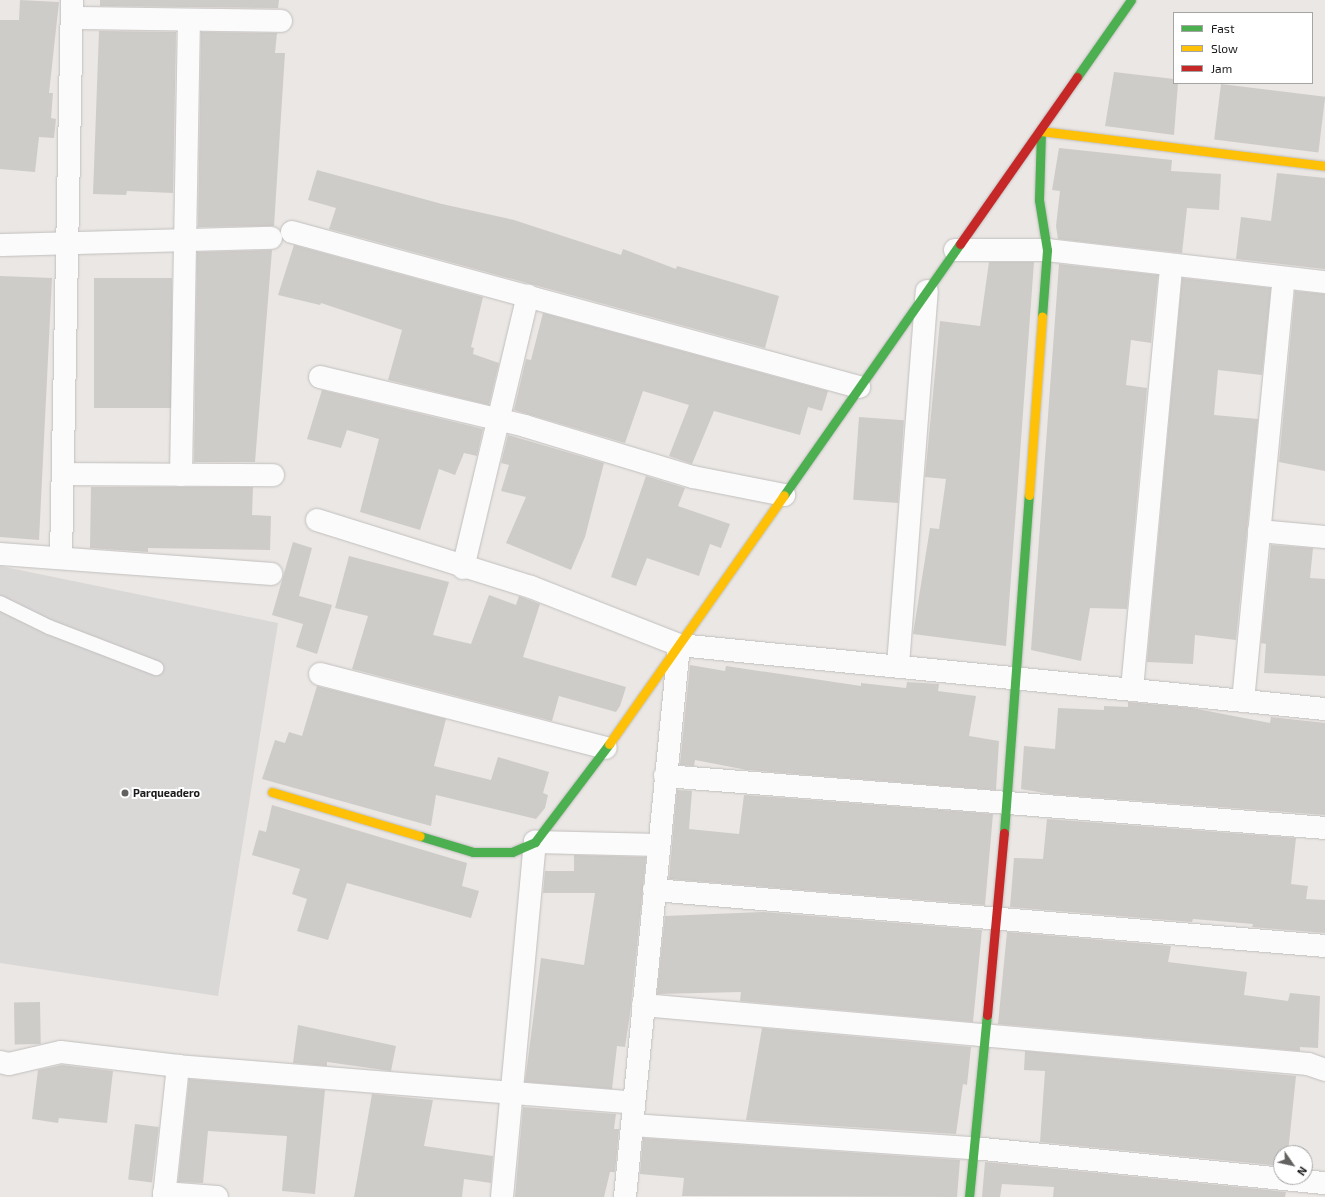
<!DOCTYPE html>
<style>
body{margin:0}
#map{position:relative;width:1325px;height:1197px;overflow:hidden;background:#eae7e4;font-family:"Exo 2",sans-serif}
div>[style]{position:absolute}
.parking>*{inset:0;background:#dad8d7}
.building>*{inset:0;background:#ceccc9;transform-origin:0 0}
.roads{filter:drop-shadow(0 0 1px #c1bfbe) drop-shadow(0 0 1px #c1bfbe)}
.lane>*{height:14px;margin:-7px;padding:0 7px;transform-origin:7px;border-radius:7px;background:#fcfbfb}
.street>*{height:22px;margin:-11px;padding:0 11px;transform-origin:11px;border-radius:11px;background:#fcfbfb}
.fast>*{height:9px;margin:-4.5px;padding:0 4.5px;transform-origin:4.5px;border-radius:4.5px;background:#4caf50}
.slow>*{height:9px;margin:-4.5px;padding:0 4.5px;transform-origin:4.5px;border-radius:4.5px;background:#ffc107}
.jam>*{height:9px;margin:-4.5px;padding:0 4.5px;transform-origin:4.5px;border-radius:4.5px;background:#c62828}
.dots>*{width:11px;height:11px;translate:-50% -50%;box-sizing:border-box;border:2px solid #fff;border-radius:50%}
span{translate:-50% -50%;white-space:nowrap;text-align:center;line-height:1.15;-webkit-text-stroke:4px #fff;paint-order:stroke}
.poi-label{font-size:11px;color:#1b1b1b;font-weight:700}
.left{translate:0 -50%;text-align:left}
.legend{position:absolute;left:1173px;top:12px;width:140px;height:72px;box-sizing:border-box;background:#fff;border:1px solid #a4a4a4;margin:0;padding:5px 7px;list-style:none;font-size:12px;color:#1b1b1b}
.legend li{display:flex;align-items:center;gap:8px;height:20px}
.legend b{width:20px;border:1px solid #a4a4a4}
.north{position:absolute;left:1273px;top:1145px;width:40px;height:40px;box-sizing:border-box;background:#fff;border:1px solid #a4a4a4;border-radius:50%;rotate:124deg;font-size:11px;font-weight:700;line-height:16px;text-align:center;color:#1b1b1b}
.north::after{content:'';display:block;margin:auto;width:14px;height:18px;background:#636261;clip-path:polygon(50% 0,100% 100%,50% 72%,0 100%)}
</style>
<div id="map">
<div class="parking">
<i style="clip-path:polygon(0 566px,278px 623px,218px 996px,0 963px)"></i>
</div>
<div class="building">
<i style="clip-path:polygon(20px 0,59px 2px,49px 93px,53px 93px,51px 118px,56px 119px,54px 138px,39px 137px,35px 172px,0 169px,0 20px,19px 20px)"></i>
<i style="clip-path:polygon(100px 0,279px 0,278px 8px,100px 6px)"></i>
<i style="clip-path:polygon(99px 31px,176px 32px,173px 193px,127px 191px,126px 195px,93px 194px)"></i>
<i style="clip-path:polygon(201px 32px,277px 33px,275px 53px,285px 53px,274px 226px,198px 227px)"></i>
<i style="clip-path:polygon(1114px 72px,1174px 79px,1174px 83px,1178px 83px,1174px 135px,1105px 126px)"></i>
<i style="left:1221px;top:84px;width:105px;height:56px;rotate:7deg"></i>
<i style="clip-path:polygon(1059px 148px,1172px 160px,1171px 171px,1221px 174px,1219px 210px,1187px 208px,1182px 253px,1058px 239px,1056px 226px,1060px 191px,1052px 190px)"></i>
<i style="clip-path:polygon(317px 170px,442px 204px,514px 220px,621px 255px,623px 249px,676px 269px,677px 266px,779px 296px,765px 348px,329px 229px,336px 208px,308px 200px)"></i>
<i style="clip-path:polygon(1277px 173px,1325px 178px,1325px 269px,1236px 259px,1241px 217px,1271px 221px)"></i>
<i style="clip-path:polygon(294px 245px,483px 297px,471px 347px,474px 348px,473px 354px,499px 363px,489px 405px,388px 380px,402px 330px,321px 303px,320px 305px,278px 295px)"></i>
<i style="clip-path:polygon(272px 250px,255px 462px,194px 462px,197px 252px)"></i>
<i style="clip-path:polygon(989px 262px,1034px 262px,1006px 646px,913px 634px,930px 528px,939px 529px,946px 479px,925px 477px,940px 321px,980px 326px)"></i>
<i style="clip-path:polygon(1059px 264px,1158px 275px,1151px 343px,1131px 340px,1126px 385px,1147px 388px,1127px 609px,1090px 608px,1081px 661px,1031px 650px)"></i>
<i style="clip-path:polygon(0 276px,52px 278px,39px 540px,0 537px)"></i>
<i style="left:94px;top:278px;width:78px;height:130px"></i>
<i style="clip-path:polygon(1182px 278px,1271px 288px,1262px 375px,1218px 370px,1214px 415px,1258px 419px,1236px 640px,1195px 635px,1193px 664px,1147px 662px)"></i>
<i style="clip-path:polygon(1295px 291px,1325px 294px,1325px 471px,1279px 462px)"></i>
<i style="clip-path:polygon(543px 313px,828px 391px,822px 411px,808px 407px,800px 435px,714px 411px,692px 464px,669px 456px,689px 405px,643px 391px,625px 443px,514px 410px,526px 359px,531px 360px)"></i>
<i style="clip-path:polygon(322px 390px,483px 429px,477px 456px,464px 453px,455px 475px,439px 469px,420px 530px,360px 512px,379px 439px,347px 430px,341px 448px,307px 439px)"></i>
<i style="left:859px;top:417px;width:45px;height:83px;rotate:4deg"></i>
<i style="clip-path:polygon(508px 435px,604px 463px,585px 537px,571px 570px,506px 543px,526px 497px,501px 491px,509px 465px,501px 463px)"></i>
<i style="clip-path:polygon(646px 476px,685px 488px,678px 506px,730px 524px,721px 548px,710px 544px,699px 576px,647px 558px,636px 586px,611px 577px)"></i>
<i style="clip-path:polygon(91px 487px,253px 487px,252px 515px,271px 516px,270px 550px,148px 548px,148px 552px,90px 548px)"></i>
<i style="clip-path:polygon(293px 542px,312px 548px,299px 596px,332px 605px,317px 654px,296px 647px,303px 624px,272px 615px)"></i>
<i style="clip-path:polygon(1271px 545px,1313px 548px,1310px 578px,1325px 579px,1325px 676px,1264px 673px,1266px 644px,1261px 643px)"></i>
<i style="clip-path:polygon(349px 556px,449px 582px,433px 635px,471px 644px,489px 595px,516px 605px,519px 596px,540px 604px,523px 657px,626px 687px,620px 706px,616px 712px,559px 696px,552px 721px,352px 669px,368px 616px,335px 608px)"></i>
<i style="clip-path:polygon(690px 665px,725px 671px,726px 666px,861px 686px,861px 683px,906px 688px,907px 682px,939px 684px,938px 691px,976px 696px,969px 736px,999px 741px,996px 790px,747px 770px,695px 760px,694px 766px,680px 765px)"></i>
<i style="clip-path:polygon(317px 686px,446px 719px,434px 766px,491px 780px,498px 757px,549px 772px,543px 793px,548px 795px,545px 808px,536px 819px,436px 795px,431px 826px,262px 779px,275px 740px,285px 743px,289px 732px,302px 736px)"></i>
<i style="clip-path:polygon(1128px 702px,1192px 708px,1270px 723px,1271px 717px,1325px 723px,1325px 815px,1050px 794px,1021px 789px,1024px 746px,1055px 749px,1058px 708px,1104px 710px,1104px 706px,1128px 707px)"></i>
<i style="clip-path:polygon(677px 790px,692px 791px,689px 829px,739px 834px,744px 795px,993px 814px,985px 905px,669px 879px)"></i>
<i style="clip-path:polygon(272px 805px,467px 863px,462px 886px,479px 891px,471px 918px,347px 883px,328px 940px,297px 931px,307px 899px,292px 894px,300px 869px,252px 855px,259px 830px,266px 832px)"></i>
<i style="clip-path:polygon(1047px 819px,1296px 838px,1291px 884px,1308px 886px,1306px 899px,1325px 900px,1325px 933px,1252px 927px,1253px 924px,1193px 919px,1192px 922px,1010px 907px,1014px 858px,1043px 859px)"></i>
<i style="clip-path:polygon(574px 855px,646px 857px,630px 1014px,625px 1047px,617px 1046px,612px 1089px,525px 1082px,541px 958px,584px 965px,595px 893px,543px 893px,545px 871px,574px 871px)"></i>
<i style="clip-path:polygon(763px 912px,982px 930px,973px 1022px,740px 1001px,741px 992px,657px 994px,665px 916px)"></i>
<i style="clip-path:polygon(1007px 932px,1171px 946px,1168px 962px,1247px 972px,1244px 995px,1288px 1001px,1290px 993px,1320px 996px,1318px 1048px,1300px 1047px,1300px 1051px,998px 1024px)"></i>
<i style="left:40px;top:1002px;width:42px;height:26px;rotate:89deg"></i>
<i style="clip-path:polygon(298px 1025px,396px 1046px,391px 1071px,327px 1062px,327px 1066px,293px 1063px)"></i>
<i style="clip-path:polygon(762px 1028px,971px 1047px,967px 1085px,963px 1084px,956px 1134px,746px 1120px)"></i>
<i style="clip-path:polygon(1025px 1051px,1296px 1076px,1288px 1153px,1281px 1153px,1281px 1166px,1040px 1142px,1045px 1071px,1024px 1070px)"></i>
<i style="clip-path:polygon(62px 1065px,113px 1071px,107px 1123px,59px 1118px,58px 1123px,32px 1119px,38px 1070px)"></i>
<i style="clip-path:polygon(189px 1079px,325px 1090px,315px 1194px,282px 1191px,287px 1136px,208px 1131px,203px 1183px,178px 1182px)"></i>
<i style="clip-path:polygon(372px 1094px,433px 1100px,424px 1146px,493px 1156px,491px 1183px,464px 1179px,462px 1197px,354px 1197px)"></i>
<i style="clip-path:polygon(523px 1107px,616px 1114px,614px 1129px,619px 1129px,615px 1172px,610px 1172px,604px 1197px,515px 1197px)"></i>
<i style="left:135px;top:1124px;width:24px;height:56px;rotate:7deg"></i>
<i style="clip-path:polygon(643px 1138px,960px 1160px,957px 1197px,682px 1196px,684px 1178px,640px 1174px)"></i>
<i style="clip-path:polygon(985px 1162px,1286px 1192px,1285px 1197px,1053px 1197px,1054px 1187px,1002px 1184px,1000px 1197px,982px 1197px)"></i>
</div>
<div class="roads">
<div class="lane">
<i style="left:0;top:603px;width:55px;rotate:26.1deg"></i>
<i style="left:49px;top:627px;width:115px;rotate:21deg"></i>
</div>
<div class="street">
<i style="left:72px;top:18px;width:209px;rotate:0.8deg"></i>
<i style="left:292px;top:232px;width:588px;rotate:15.29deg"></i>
<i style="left:0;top:245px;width:271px;rotate:-1.5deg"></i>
<i style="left:955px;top:250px;width:92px"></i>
<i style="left:1047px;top:250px;width:280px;rotate:6.6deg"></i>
<i style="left:320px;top:377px;width:211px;rotate:13.4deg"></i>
<i style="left:525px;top:426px;width:176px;rotate:16.9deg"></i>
<i style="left:693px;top:477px;width:93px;rotate:11.2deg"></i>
<i style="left:63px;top:474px;width:210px;rotate:0.3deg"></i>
<i style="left:181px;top:475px;width:455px;rotate:-89deg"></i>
<i style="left:317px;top:520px;width:224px;rotate:17.4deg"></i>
<i style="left:531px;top:587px;width:159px;rotate:21.4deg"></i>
<i style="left:679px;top:645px;width:649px;rotate:5.66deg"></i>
<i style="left:1259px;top:531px;width:66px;rotate:5.2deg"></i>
<i style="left:0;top:554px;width:272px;rotate:4.2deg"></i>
<i style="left:61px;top:558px;width:558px;rotate:-88.87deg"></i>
<i style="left:463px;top:568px;width:280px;rotate:-76.6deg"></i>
<i style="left:898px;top:665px;width:375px;rotate:-85.6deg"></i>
<i style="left:320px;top:674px;width:295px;rotate:14.5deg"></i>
<i style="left:1132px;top:689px;width:425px;rotate:-84.7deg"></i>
<i style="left:1243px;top:701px;width:424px;rotate:-84.5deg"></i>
<i style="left:665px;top:776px;width:662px;rotate:4.5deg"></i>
<i style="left:654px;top:890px;width:673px;rotate:4.77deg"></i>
<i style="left:643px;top:1005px;width:668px;rotate:5.07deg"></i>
<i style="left:1308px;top:1064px;width:18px;rotate:19deg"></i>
<i style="left:0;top:1062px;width:9px;rotate:13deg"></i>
<i style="left:9px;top:1064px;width:53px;rotate:-13deg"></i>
<i style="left:61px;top:1052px;width:118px;rotate:6.8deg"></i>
<i style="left:178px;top:1066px;width:457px;rotate:4.6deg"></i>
<i style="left:632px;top:1125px;width:342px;rotate:3.9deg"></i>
<i style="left:973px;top:1148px;width:354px;rotate:5.7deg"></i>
<i style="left:164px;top:1193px;width:53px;rotate:4.3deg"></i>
<i style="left:164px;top:1197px;width:132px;rotate:-83.9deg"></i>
<i style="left:502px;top:1197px;width:357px;rotate:-84.7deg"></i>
<i style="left:535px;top:842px;width:124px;rotate:1.4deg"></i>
<i style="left:625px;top:1197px;width:555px;rotate:-84.41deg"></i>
</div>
<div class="fast">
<i style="left:1077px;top:77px;width:94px;rotate:-55deg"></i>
<i style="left:1041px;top:131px;width:69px;rotate:91.7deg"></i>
<i style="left:1039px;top:200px;width:51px;rotate:80.9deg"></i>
<i style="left:1047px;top:250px;width:66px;rotate:94.3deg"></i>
<i style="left:784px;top:495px;width:307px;rotate:-55deg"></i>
<i style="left:1004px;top:833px;width:339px;rotate:-85.8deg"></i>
<i style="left:420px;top:836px;width:55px;rotate:16.8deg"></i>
<i style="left:473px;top:852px;width:39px"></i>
<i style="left:512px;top:852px;width:25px;rotate:-23deg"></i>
<i style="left:535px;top:842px;width:123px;rotate:-52.9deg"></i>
<i style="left:969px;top:1197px;width:183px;rotate:-84.4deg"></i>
</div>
<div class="slow">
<i style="left:1041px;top:131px;width:286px;rotate:7deg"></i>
<i style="left:1029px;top:495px;width:179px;rotate:-85.8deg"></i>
<i style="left:609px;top:744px;width:304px;rotate:-54.9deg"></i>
<i style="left:272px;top:792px;width:154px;rotate:16.6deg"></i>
</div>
<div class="jam">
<i style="left:960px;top:244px;width:204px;rotate:-55deg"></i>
<i style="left:987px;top:1015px;width:183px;rotate:-84.7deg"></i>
</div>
</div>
<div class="dots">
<i style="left:125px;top:793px;background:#636261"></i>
</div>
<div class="poi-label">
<span class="left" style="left:133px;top:793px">Parqueadero</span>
</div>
<ul class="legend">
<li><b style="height:5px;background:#4caf50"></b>Fast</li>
<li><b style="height:5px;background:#ffc107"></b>Slow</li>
<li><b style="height:5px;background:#c62828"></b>Jam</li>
</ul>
<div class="north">N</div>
</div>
